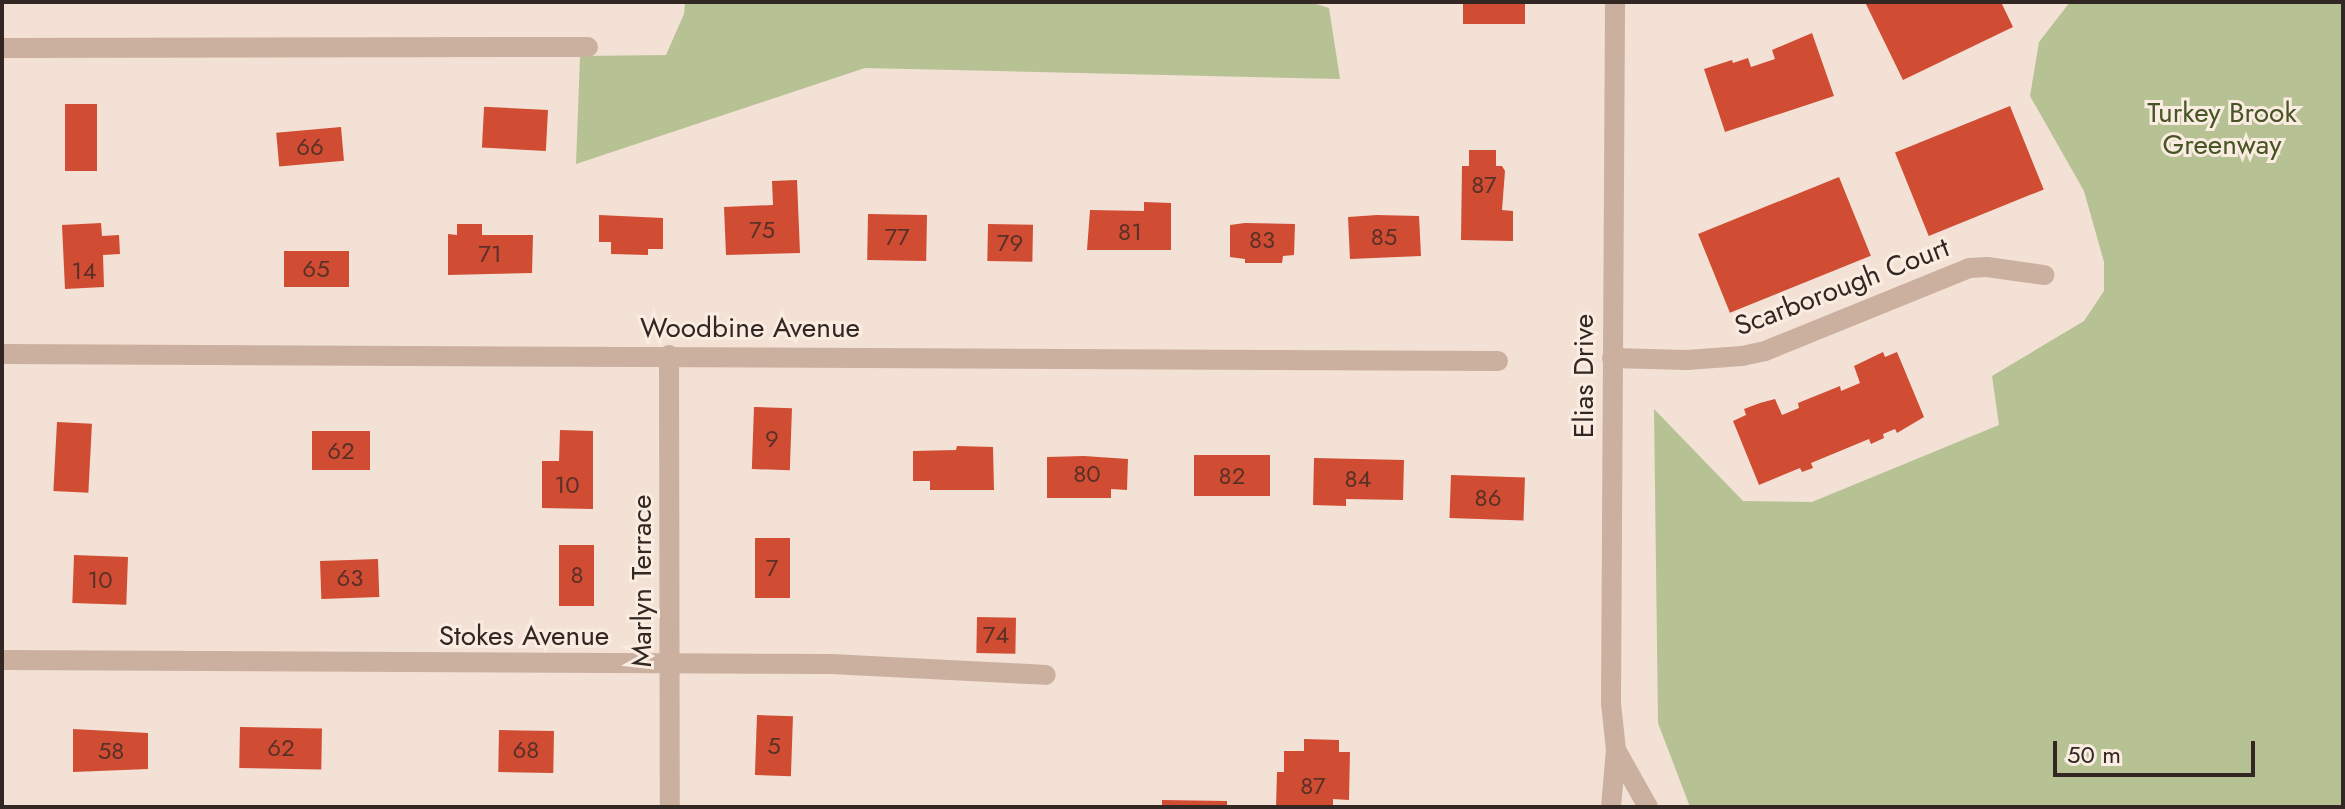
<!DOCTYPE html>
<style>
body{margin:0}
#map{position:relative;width:2345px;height:809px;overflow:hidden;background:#f2e1d4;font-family:Jost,sans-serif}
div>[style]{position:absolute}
.green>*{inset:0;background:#b6c293}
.building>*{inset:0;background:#d04c33;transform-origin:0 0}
.minor>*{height:20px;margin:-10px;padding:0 10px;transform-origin:10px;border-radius:10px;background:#cbaf9f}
span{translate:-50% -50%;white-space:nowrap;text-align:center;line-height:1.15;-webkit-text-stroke:6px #faece0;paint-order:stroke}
.number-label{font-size:24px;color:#5a3027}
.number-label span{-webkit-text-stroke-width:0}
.park-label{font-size:28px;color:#475425}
.street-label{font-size:28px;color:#332723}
.frame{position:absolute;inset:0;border:4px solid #332723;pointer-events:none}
.scale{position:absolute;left:2053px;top:741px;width:202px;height:36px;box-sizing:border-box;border:4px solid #332723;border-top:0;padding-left:10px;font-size:24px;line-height:28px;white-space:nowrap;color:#332723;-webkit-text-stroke:6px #faece0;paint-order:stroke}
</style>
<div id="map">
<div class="green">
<i style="clip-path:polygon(685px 2px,1310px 2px,1329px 8px,1340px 79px,865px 68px,576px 164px,580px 56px,666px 55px,684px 14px)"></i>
<i style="clip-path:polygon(2070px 2px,2343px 2px,2343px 807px,1690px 807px,1658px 723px,1654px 409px,1743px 501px,1812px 502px,1999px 425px,1992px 376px,2084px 321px,2104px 291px,2104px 262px,2084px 191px,2030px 96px,2039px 42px)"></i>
</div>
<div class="building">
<i style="left:1463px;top:2px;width:62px;height:22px"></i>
<i style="clip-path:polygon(1865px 2px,2001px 2px,2013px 27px,1903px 80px)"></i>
<i style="clip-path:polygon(1812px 33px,1834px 96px,1725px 132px,1704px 69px,1732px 60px,1733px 63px,1748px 58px,1751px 67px,1775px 59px,1772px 50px)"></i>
<i style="left:65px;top:104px;width:32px;height:67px"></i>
<i style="left:2010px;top:106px;width:90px;height:124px;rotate:68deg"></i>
<i style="left:548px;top:110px;width:41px;height:64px;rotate:93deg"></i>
<i style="left:341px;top:127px;width:34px;height:65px;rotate:85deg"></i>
<i style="clip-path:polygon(1469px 150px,1496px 150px,1496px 166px,1502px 166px,1505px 171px,1502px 210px,1513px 211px,1513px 241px,1461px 240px,1462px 166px,1469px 166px)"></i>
<i style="left:1839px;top:177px;width:85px;height:152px;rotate:68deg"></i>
<i style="clip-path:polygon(797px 180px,800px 253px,726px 255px,724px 207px,773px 205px,772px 181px)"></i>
<i style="clip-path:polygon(1144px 202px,1171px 203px,1171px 250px,1087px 250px,1090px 210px,1144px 211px)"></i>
<i style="left:868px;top:214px;width:59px;height:46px;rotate:1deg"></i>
<i style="clip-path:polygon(599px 215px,663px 218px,663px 249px,648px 249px,648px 255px,611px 254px,611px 242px,599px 242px)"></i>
<i style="clip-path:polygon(1377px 215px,1419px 216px,1421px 256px,1350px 259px,1348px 217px)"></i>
<i style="clip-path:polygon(101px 223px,102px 236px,119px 235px,120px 254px,103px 255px,104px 287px,65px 289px,62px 225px)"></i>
<i style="clip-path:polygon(1245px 223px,1295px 224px,1294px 255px,1283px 256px,1282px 263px,1245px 263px,1245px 259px,1230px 257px,1230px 225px)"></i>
<i style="clip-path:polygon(457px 224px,482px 224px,482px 235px,533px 235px,532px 273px,448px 275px,448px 234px,457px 235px)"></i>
<i style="left:988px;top:224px;width:45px;height:37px;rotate:1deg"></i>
<i style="left:284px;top:251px;width:65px;height:36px"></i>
<i style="clip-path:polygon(1883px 352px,1885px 357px,1897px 352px,1924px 417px,1897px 433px,1895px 429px,1883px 434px,1884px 438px,1871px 444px,1869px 439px,1811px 463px,1813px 468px,1802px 472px,1800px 468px,1759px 485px,1733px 421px,1746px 415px,1744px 409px,1760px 403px,1775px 399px,1782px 415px,1799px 408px,1798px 403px,1840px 386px,1841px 391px,1860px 383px,1854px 366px)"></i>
<i style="left:754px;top:407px;width:38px;height:62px;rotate:2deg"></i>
<i style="left:57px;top:422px;width:35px;height:69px;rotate:3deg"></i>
<i style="clip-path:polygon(560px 430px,593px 431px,593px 509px,542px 508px,542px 461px,559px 461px)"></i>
<i style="left:312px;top:431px;width:58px;height:39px"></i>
<i style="clip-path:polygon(957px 446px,993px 447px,994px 490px,930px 490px,930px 481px,913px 481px,913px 451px,956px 450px)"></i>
<i style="left:1270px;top:455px;width:41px;height:76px;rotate:90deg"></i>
<i style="clip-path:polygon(1084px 456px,1128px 459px,1127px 490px,1111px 489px,1111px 498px,1047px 498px,1047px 457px)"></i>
<i style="clip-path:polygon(1314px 458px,1404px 460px,1403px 500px,1346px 499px,1346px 506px,1313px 505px)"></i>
<i style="left:1451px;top:475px;width:74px;height:43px;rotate:2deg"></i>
<i style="left:755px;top:538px;width:35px;height:60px"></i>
<i style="left:559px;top:545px;width:35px;height:61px"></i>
<i style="left:74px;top:555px;width:54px;height:48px;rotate:2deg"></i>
<i style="left:378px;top:559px;width:38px;height:58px;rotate:88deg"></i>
<i style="left:977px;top:617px;width:39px;height:36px;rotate:1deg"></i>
<i style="left:757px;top:715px;width:36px;height:60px;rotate:2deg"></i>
<i style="left:240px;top:727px;width:82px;height:41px;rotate:1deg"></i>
<i style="clip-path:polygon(73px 729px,148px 733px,148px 769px,73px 772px)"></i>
<i style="left:499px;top:730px;width:55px;height:42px;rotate:1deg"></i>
<i style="clip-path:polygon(1304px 739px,1339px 740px,1339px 752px,1350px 752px,1349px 800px,1333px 799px,1333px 805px,1276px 807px,1277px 772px,1284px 772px,1284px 751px,1304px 751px)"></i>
<i style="clip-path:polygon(1162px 800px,1227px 801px,1227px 807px,1162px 807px)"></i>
</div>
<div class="minor">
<i style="left:2px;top:48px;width:586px;rotate:-0.1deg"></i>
<i style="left:2px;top:354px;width:1496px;rotate:0.27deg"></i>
<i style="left:669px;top:355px;width:452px;rotate:89.9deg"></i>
<i style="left:1612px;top:358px;width:75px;rotate:1.5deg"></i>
<i style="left:1687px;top:360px;width:55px;rotate:-4.2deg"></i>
<i style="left:1742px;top:356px;width:24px;rotate:-12deg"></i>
<i style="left:1765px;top:351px;width:220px;rotate:-22.1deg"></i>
<i style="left:1969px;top:268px;width:18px;rotate:-3deg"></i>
<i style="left:1987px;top:267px;width:58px;rotate:8deg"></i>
<i style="left:2px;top:660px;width:829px;rotate:0.28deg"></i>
<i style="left:831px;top:664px;width:215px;rotate:2.9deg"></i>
<i style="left:1616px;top:750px;width:65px;rotate:60.7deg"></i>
<i style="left:1611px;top:807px;width:57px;rotate:-85deg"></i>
<i style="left:1616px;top:750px;width:47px;rotate:-96.1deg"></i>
<i style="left:1611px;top:703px;width:701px;rotate:-89.67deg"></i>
</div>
<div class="number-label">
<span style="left:310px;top:147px">66</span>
<span style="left:1484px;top:185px">87</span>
<span style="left:762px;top:230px">75</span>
<span style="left:1130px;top:232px">81</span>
<span style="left:897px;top:237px">77</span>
<span style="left:1384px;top:237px">85</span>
<span style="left:1262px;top:240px">83</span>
<span style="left:1010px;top:243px">79</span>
<span style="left:490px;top:254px">71</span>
<span style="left:316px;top:269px">65</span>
<span style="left:84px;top:271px">14</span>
<span style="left:772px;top:439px">9</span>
<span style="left:341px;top:451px">62</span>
<span style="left:1087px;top:474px">80</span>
<span style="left:1232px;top:476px">82</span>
<span style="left:1358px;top:479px">84</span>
<span style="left:567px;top:485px">10</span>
<span style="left:1488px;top:498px">86</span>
<span style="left:772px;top:568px">7</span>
<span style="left:577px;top:575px">8</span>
<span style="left:350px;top:578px">63</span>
<span style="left:100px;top:580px">10</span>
<span style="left:996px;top:635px">74</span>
<span style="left:774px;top:746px">5</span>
<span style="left:281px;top:748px">62</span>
<span style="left:526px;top:750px">68</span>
<span style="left:111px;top:751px">58</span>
<span style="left:1313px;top:786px">87</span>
</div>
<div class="park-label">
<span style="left:2222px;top:129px">Turkey Brook<br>Greenway</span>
</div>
<div class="street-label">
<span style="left:1842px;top:287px;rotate:-21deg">Scarborough Court</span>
<span style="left:750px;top:328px">Woodbine Avenue</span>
<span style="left:1584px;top:376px;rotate:-90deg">Elias Drive</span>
<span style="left:642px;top:581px;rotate:-90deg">Marlyn Terrace</span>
<span style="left:524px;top:636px">Stokes Avenue</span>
</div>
<div class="frame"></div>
<div class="scale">50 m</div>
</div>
